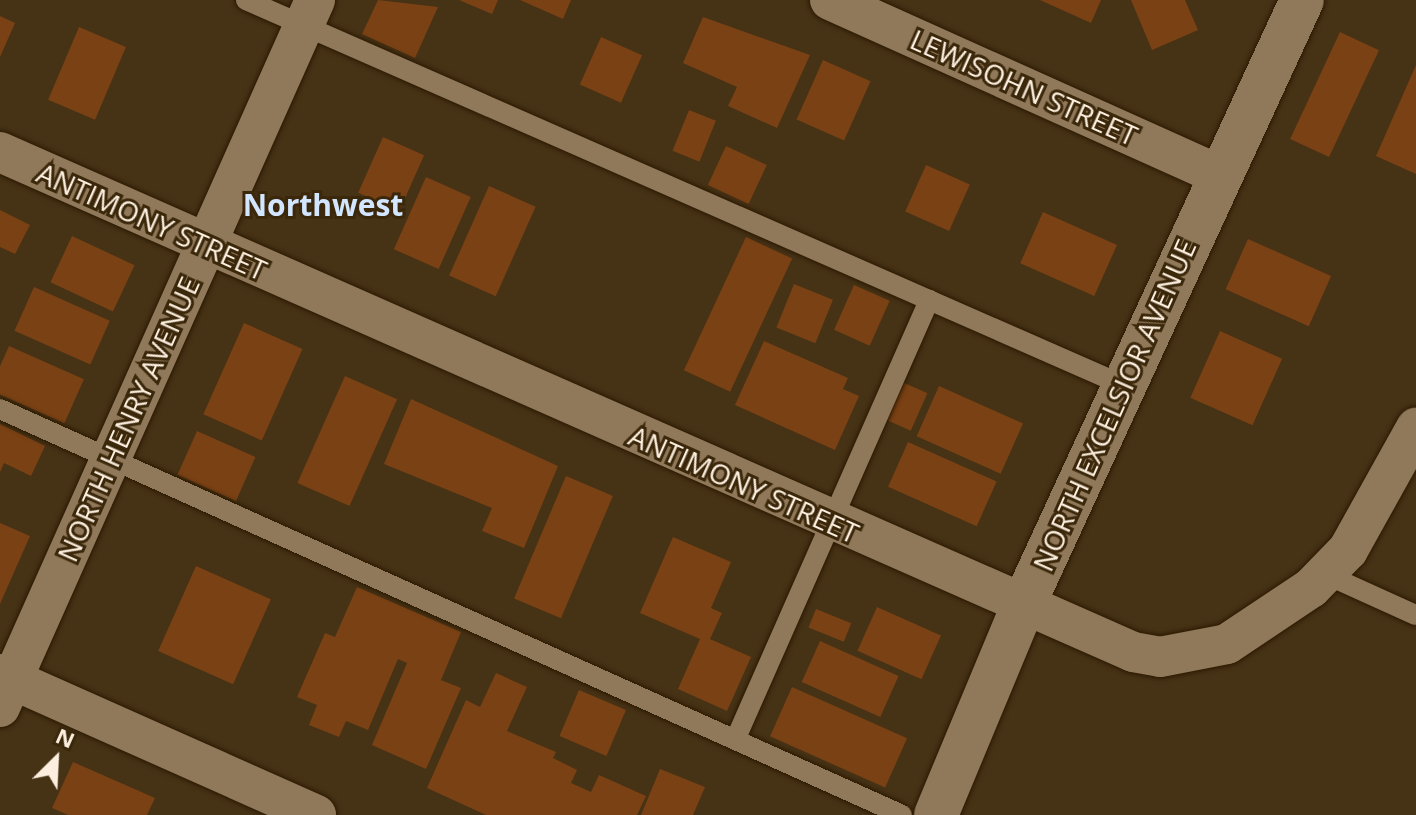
<!DOCTYPE html>
<style>
body{margin:0}
#map{position:relative;width:1416px;height:815px;overflow:hidden;background:#463215;font-family:"Open Sans",sans-serif}
div>[style]{position:absolute}
.building>*{inset:0;background:#7a4114;transform-origin:0 0}
.roads{filter:drop-shadow(0 0 2px #2b1900) drop-shadow(0 0 2px #2b1900)}
.service>*{height:20px;margin:-10px;padding:0 10px;transform-origin:10px;border-radius:10px;background:#90795a}
.minor>*{height:40px;margin:-20px;padding:0 20px;transform-origin:20px;border-radius:20px;background:#90795a}
.tertiary>*{height:44px;margin:-22px;padding:0 22px;transform-origin:22px;border-radius:22px;background:#90795a}
span{translate:-50% -50%;white-space:nowrap;text-align:center;line-height:1.15;-webkit-text-stroke:6px #3b270a;paint-order:stroke}
.street-label{font-size:28px;color:#fcefdf}
.neighbourhood-label{font-size:30px;color:#d2e6ff;font-weight:700}
.north{position:absolute;left:16px;top:719px;width:80px;height:80px;-webkit-text-stroke:6px #3b270a;paint-order:stroke;rotate:24deg;font-size:22px;font-weight:700;line-height:32px;text-align:center;color:#fcefdf}
.north::after{content:'';display:block;margin:auto;width:28px;height:36px;background:#fcefdf;clip-path:polygon(50% 0,100% 100%,50% 72%,0 100%)}
</style>
<div id="map">
<div class="building">
<i style="clip-path:polygon(378px 0,438px 7px,415px 58px,362px 34px)"></i>
<i style="clip-path:polygon(459px 0,498px 0,492px 14px)"></i>
<i style="clip-path:polygon(520px 0,571px 0,563px 19px)"></i>
<i style="clip-path:polygon(1040px 0,1101px 0,1091px 23px)"></i>
<i style="clip-path:polygon(1131px 0,1185px 0,1198px 30px,1152px 50px)"></i>
<i style="clip-path:polygon(0 16px,15px 23px,0 57px)"></i>
<i style="clip-path:polygon(703px 17px,810px 55px,777px 128px,728px 106px,737px 87px,683px 63px)"></i>
<i style="left:79px;top:27px;width:51px;height:79px;rotate:23deg"></i>
<i style="left:1340px;top:32px;width:43px;height:118px;rotate:25deg"></i>
<i style="left:601px;top:37px;width:45px;height:52px;rotate:24deg"></i>
<i style="left:823px;top:60px;width:52px;height:65px;rotate:24deg"></i>
<i style="clip-path:polygon(1416px 65px,1416px 174px,1376px 156px)"></i>
<i style="left:689px;top:110px;width:29px;height:44px;rotate:22deg"></i>
<i style="left:383px;top:137px;width:45px;height:61px;rotate:24deg"></i>
<i style="left:726px;top:146px;width:45px;height:43px;rotate:25deg"></i>
<i style="left:926px;top:165px;width:48px;height:51px;rotate:24deg"></i>
<i style="left:426px;top:177px;width:49px;height:79px;rotate:24deg"></i>
<i style="left:489px;top:186px;width:51px;height:98px;rotate:24deg"></i>
<i style="clip-path:polygon(0 210px,30px 225px,15px 254px,0 247px)"></i>
<i style="left:1043px;top:212px;width:81px;height:56px;rotate:24deg"></i>
<i style="left:72px;top:236px;width:69px;height:51px;rotate:25deg"></i>
<i style="left:746px;top:237px;width:51px;height:147px;rotate:25deg"></i>
<i style="left:1248px;top:239px;width:91px;height:55px;rotate:24deg"></i>
<i style="left:794px;top:284px;width:42px;height:47px;rotate:22deg"></i>
<i style="left:854px;top:285px;width:39px;height:49px;rotate:24deg"></i>
<i style="left:34px;top:287px;width:83px;height:48px;rotate:24deg"></i>
<i style="left:244px;top:323px;width:64px;height:100px;rotate:24deg"></i>
<i style="left:1220px;top:331px;width:68px;height:73px;rotate:24deg"></i>
<i style="clip-path:polygon(764px 341px,848px 378px,843px 389px,859px 396px,835px 450px,735px 405px)"></i>
<i style="left:9px;top:346px;width:82px;height:48px;rotate:24deg"></i>
<i style="left:345px;top:376px;width:57px;height:117px;rotate:24deg"></i>
<i style="left:900px;top:381px;width:30px;height:41px;rotate:24deg"></i>
<i style="left:939px;top:386px;width:92px;height:55px;rotate:24deg"></i>
<i style="clip-path:polygon(411px 399px,558px 466px,524px 548px,482px 531px,492px 508px,384px 464px)"></i>
<i style="clip-path:polygon(0 424px,45px 446px,31px 476px,4px 463px,0 472px)"></i>
<i style="left:197px;top:431px;width:64px;height:48px;rotate:24deg"></i>
<i style="left:908px;top:442px;width:97px;height:49px;rotate:24deg"></i>
<i style="left:566px;top:476px;width:51px;height:133px;rotate:23deg"></i>
<i style="clip-path:polygon(0 523px,30px 536px,0 604px)"></i>
<i style="clip-path:polygon(673px 537px,731px 562px,711px 608px,722px 613px,710px 639px,751px 657px,727px 711px,678px 689px,700px 639px,640px 613px)"></i>
<i style="left:196px;top:566px;width:82px;height:93px;rotate:24deg"></i>
<i style="clip-path:polygon(357px 587px,461px 632px,441px 680px,461px 688px,426px 769px,372px 745px,407px 663px,398px 659px,368px 730px,346px 721px,339px 737px,309px 725px,317px 705px,297px 697px,325px 633px,335px 637px)"></i>
<i style="left:877px;top:607px;width:70px;height:48px;rotate:24deg"></i>
<i style="left:816px;top:609px;width:38px;height:20px;rotate:22deg"></i>
<i style="left:820px;top:641px;width:86px;height:45px;rotate:24deg"></i>
<i style="clip-path:polygon(496px 673px,527px 687px,507px 731px,556px 752px,553px 758px,577px 770px,571px 783px,591px 792px,599px 775px,646px 796px,637px 815px,486px 815px,427px 788px,466px 700px,480px 707px)"></i>
<i style="left:792px;top:687px;width:126px;height:54px;rotate:24deg"></i>
<i style="left:579px;top:690px;width:51px;height:50px;rotate:23deg"></i>
<i style="clip-path:polygon(73px 762px,155px 798px,147px 815px,68px 815px,52px 808px)"></i>
<i style="clip-path:polygon(660px 769px,705px 787px,693px 815px,641px 815px)"></i>
</div>
<div class="roads">
<div class="service">
<i style="left:246px;top:0;width:960px;rotate:23.71deg"></i>
<i style="left:0;top:409px;width:989px;rotate:24.23deg"></i>
<i style="left:1325px;top:574px;width:100px;rotate:24.3deg"></i>
<i style="left:736px;top:738px;width:479px;rotate:-66.2deg"></i>
</div>
<div class="minor">
<i style="left:830px;top:0;width:425px;rotate:24.2deg"></i>
<i style="left:0;top:152px;width:1238px;rotate:23.81deg"></i>
<i style="left:1133px;top:652px;width:27px;rotate:10deg"></i>
<i style="left:1160px;top:657px;width:68px;rotate:-11deg"></i>
<i style="left:1227px;top:644px;width:101px;rotate:-33.7deg"></i>
<i style="left:1311px;top:588px;width:53px;rotate:-45.8deg"></i>
<i style="left:1348px;top:550px;width:140px;rotate:-60.9deg"></i>
<i style="left:0;top:674px;width:346px;rotate:24deg"></i>
<i style="left:0;top:707px;width:774px;rotate:-65.98deg"></i>
</div>
<div class="tertiary">
<i style="left:936px;top:815px;width:224px;rotate:-67.4deg"></i>
<i style="left:1022px;top:608px;width:669px;rotate:-65.27deg"></i>
</div>
</div>
<div class="street-label">
<span style="left:1024px;top:87px;rotate:24deg">LEWISOHN STREET</span>
<span style="left:152px;top:221px;rotate:24deg">ANTIMONY STREET</span>
<span style="left:1114px;top:405px;rotate:-66deg">NORTH EXCELSIOR AVENUE</span>
<span style="left:128px;top:419px;rotate:-66deg">NORTH HENRY AVENUE</span>
<span style="left:744px;top:484px;rotate:24deg">ANTIMONY STREET</span>
</div>
<div class="neighbourhood-label">
<span style="left:323px;top:205px">Northwest</span>
</div>
<div class="north">N</div>
</div>
